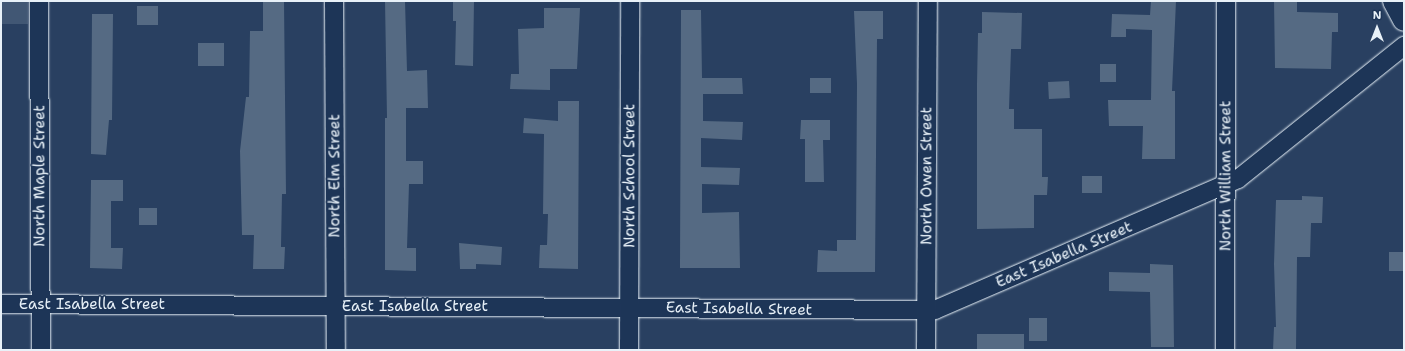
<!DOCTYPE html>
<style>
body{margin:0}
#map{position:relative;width:1405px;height:351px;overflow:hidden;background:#294061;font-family:"Shantell Sans",sans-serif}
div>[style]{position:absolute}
.green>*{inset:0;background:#415774;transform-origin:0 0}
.building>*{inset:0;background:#556a83;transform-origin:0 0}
.roads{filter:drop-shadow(0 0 1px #e8f1f8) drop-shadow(0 0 1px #e8f1f8)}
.street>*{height:18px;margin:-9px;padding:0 9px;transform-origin:9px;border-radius:9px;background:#1d3557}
.primary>*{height:22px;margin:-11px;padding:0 11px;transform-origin:11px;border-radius:11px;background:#1d3557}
span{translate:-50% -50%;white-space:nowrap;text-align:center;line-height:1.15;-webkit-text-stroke:3px #1d3557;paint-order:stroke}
.street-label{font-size:15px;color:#e8f1f8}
.frame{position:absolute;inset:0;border:2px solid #e8f1f8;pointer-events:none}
.north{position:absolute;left:1357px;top:8px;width:40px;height:40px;-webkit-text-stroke:3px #1d3557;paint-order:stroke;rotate:0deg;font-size:11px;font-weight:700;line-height:16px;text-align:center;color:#e8f1f8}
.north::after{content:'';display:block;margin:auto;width:14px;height:18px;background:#e8f1f8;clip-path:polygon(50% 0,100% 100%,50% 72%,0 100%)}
</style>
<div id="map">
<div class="green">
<i style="left:1px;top:1px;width:27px;height:23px"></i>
</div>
<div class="building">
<i style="clip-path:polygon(263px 1px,284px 1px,286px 194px,282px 194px,281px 247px,285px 247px,284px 269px,253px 269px,254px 235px,242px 235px,240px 151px,246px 97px,249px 97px,250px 31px,263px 31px)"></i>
<i style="clip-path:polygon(385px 1px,405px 1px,407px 71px,427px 70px,428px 108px,406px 108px,406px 161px,423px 161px,423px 184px,409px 184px,407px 248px,416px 248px,416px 271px,385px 270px,385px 118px,387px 118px)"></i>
<i style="clip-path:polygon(453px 1px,474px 1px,473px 66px,455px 65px,456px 21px,453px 21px)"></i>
<i style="clip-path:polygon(1151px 1px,1176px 1px,1172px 91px,1175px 91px,1175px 159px,1142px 159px,1143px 126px,1109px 126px,1108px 100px,1151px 100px,1152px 30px,1126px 29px,1126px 37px,1111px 37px,1112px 14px,1150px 15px)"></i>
<i style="clip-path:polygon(1274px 1px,1297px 1px,1297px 12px,1338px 13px,1338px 32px,1332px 32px,1331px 69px,1275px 68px)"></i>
<i style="left:137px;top:6px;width:21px;height:19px"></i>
<i style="clip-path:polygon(544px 8px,580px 8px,577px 69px,550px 69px,550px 90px,510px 89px,511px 74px,519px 74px,518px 29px,544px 28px)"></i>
<i style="clip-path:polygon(681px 10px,701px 10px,702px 78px,742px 78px,743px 94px,703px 94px,703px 121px,743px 122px,742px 140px,701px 138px,701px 167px,740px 168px,739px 185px,702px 184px,702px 213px,739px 212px,740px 268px,680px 268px)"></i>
<i style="clip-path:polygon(854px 11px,883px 11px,883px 39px,877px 39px,875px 272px,817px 272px,818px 250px,837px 251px,837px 240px,856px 240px,857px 84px)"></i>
<i style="clip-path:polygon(982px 12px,1022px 13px,1021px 49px,1011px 49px,1009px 109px,1014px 109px,1014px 129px,1042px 129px,1042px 177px,1048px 177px,1047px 195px,1034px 195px,1034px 228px,977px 229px,977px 84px,978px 33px,982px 33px)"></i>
<i style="clip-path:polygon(92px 14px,113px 14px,112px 120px,109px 120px,106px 155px,91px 154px)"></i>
<i style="left:198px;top:43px;width:26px;height:23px"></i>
<i style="left:1100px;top:64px;width:16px;height:18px"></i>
<i style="left:810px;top:78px;width:21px;height:15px"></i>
<i style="left:1069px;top:81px;width:17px;height:21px;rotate:87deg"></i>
<i style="clip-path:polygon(558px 101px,579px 101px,578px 269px,539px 268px,540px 245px,547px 245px,548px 214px,543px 214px,544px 134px,523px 133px,524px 118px,558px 121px)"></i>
<i style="clip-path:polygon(801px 120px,830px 120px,830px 140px,823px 140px,824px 182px,805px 182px,805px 139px,800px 139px)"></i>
<i style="left:1082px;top:176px;width:20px;height:17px"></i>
<i style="clip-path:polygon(91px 180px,123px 180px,123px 201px,111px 201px,111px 248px,123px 248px,122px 269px,90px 268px)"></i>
<i style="clip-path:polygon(1302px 196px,1323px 197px,1322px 223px,1311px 223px,1310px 257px,1297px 257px,1296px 350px,1273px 350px,1274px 327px,1276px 327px,1274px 264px,1276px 200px,1302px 200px)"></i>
<i style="left:139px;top:208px;width:18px;height:17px"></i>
<i style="clip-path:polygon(459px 243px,502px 247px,501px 265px,476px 264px,476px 269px,460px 269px)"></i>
<i style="left:1389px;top:252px;width:15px;height:19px"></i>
<i style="clip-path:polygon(1150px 264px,1173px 265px,1174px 347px,1151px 347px,1150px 292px,1109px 291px,1109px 272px,1150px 273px)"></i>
<i style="left:1029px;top:318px;width:18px;height:23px"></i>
<i style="left:977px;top:334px;width:47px;height:16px"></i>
</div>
<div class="roads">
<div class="street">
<i style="left:39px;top:1px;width:349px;rotate:89.7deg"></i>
<i style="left:334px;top:1px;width:349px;rotate:89.7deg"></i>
<i style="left:1px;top:304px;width:934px;rotate:0.37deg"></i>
<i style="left:935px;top:310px;width:330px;rotate:-23.4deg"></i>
<i style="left:1238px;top:179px;width:213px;rotate:-38.7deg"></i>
<i style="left:629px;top:350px;width:349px;rotate:-89.8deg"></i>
<i style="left:926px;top:350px;width:349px;rotate:-89.7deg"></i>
<i style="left:1225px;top:350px;width:349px;rotate:-89.8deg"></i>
</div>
<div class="primary">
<i style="left:1394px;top:1px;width:21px;rotate:62deg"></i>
</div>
</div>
<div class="street-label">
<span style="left:40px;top:176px;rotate:-90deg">North Maple Street</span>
<span style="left:335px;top:176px;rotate:-90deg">North Elm Street</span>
<span style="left:630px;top:176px;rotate:-90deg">North School Street</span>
<span style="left:927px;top:176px;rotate:-90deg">North Owen Street</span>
<span style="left:1226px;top:176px;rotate:-90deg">North William Street</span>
<span style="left:1064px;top:255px;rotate:-23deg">East Isabella Street</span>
<span style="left:92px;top:305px">East Isabella Street</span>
<span style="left:415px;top:307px">East Isabella Street</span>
<span style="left:739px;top:309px;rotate:1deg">East Isabella Street</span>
</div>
<div class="frame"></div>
<div class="north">N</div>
</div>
